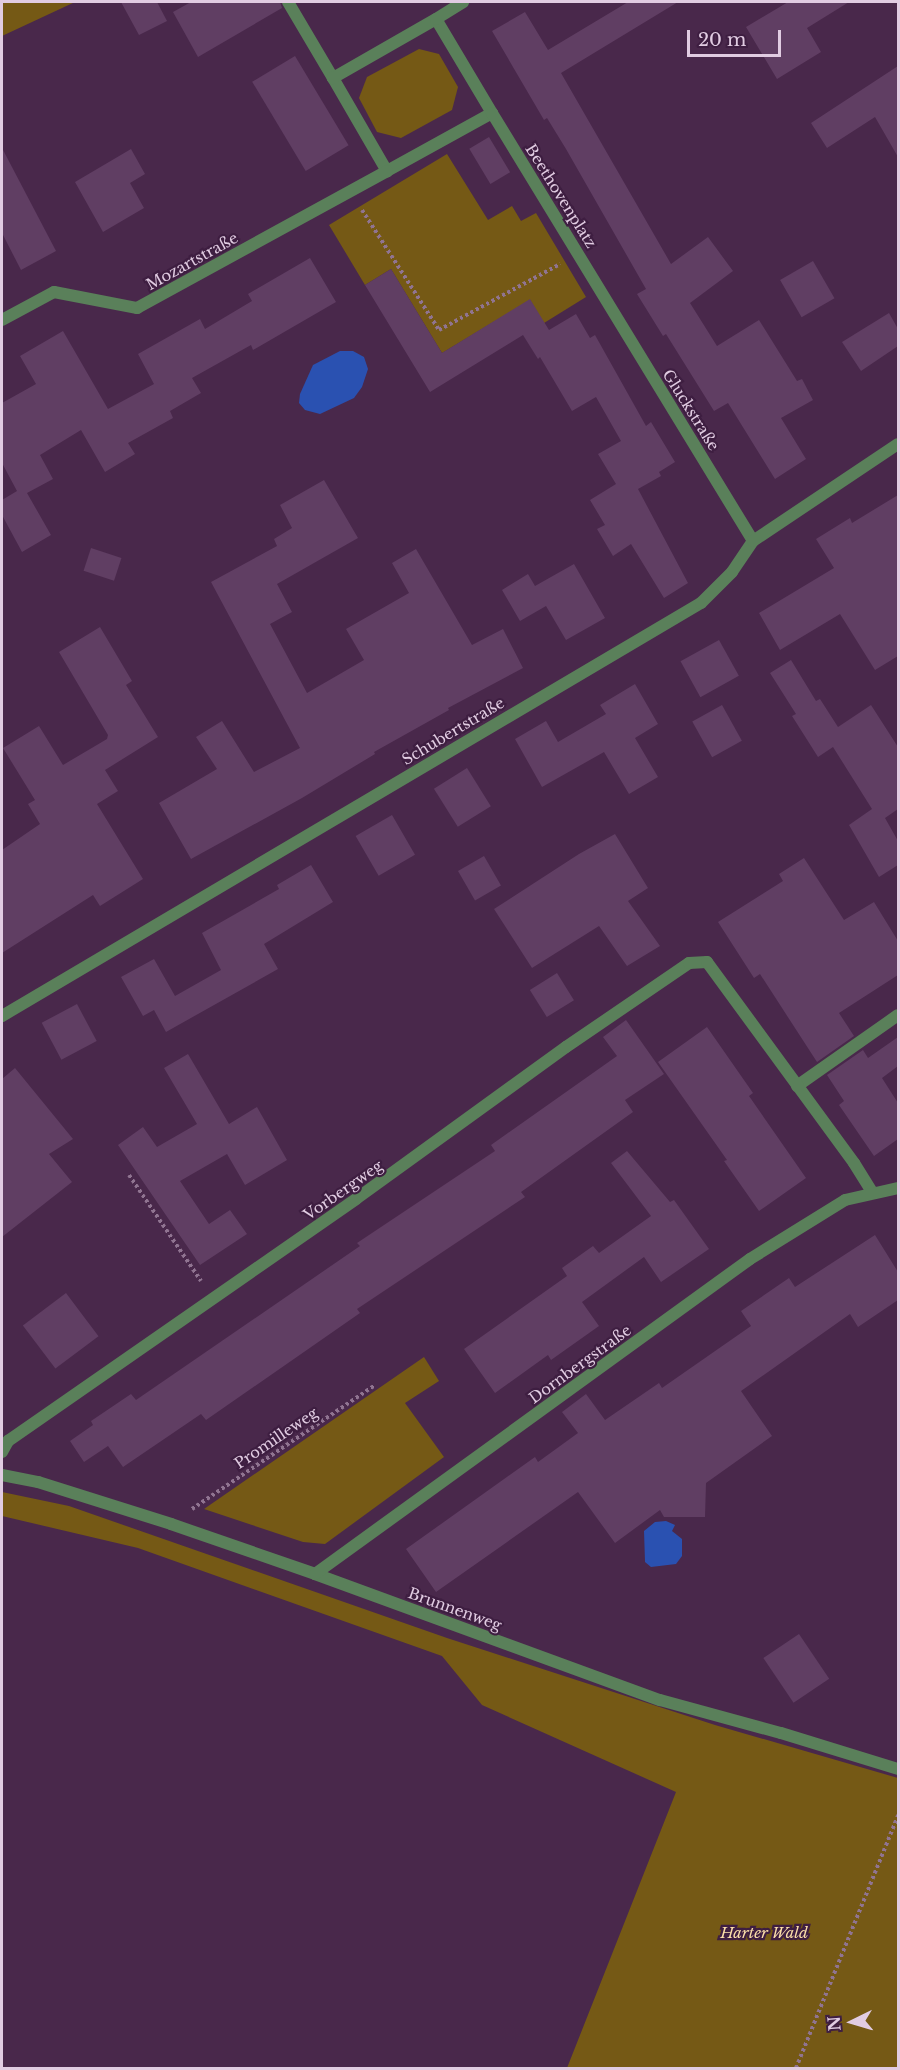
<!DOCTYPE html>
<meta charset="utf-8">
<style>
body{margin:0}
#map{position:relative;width:900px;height:2070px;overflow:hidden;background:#49284b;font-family:"Libre Baskerville",serif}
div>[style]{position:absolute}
.green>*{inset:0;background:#755915}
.water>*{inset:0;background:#2a51b1}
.building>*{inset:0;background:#603e63;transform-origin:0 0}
.path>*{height:4px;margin-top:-2px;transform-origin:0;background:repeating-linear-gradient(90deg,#907491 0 3px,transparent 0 6px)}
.service>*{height:12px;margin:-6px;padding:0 6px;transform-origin:6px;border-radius:6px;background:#5a805a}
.minor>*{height:12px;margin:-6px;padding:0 6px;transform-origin:6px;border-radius:6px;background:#5a805a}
span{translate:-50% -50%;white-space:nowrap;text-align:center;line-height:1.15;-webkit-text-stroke:4.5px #3e1e41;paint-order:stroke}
.street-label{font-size:15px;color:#e1cce2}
.park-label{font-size:15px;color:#fbdfa9;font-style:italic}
.frame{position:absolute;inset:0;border:3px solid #e1cce2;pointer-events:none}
.north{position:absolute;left:822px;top:1992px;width:60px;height:60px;-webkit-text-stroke:4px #3e1e41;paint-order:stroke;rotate:265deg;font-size:16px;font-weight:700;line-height:24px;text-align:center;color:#e1cce2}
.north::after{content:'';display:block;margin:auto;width:21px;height:27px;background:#e1cce2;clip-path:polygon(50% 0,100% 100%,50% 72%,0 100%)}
.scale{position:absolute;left:687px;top:30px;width:94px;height:27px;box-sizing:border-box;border:3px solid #e1cce2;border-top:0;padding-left:8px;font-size:18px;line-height:21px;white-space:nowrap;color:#e1cce2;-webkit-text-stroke:4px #3e1e41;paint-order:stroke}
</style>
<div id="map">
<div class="green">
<i style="clip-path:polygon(2px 2px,75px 2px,2px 36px)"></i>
<i style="clip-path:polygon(419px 49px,439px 54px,458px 87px,452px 110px,401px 138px,377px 132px,359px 98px,367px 77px)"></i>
<i style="clip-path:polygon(447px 154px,488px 220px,512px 206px,521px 221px,536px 213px,586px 297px,544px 323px,530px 300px,442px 353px,391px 269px,365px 285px,329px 225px)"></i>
<i style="clip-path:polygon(424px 1357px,439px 1381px,405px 1403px,444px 1457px,325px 1544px,303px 1542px,204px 1509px)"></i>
<i style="clip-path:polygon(2px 1492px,69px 1506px,447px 1638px,715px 1725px,898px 1778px,898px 2068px,567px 2068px,676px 1792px,482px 1705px,442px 1656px,138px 1548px,2px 1516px)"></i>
</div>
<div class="water">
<i style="clip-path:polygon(340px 351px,353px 351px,364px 357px,368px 369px,362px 387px,354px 398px,320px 414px,305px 410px,299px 403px,300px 394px,313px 365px)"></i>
<i style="clip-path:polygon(666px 1521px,675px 1525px,672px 1531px,682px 1539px,682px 1556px,676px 1564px,651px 1567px,645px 1562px,644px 1531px,655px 1522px)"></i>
</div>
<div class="building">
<i style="clip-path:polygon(121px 2px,157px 2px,167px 21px,139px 35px)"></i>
<i style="clip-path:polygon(191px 2px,280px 2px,282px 8px,198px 57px,173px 12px)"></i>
<i style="clip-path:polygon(628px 2px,678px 2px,561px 73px,671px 264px,708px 237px,733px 271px,690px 303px,717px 346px,759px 320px,797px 381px,802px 379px,813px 400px,781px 418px,806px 459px,775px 479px,728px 403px,714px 411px,666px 334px,663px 336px,637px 294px,646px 289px,566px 149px,547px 118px,544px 120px,492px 31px,525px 12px,548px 50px)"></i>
<i style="clip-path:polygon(788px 2px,849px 2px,807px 28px,821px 52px,777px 79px,746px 27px)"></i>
<i style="left:295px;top:56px;width:104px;height:50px;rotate:59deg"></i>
<i style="clip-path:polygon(898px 66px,898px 157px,875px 117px,827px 148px,811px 123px)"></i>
<i style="left:489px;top:137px;width:41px;height:23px;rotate:59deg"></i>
<i style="clip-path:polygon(2px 148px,56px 251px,21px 270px,2px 233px)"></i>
<i style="clip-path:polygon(131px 149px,145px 174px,130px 183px,144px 208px,103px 232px,75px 182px)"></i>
<i style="clip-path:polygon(310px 258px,336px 302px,253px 350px,251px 345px,192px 378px,201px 393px,170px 411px,173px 418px,128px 443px,135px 454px,105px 472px,81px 430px,40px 455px,53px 479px,27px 493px,51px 535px,22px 552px,2px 515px,2px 500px,17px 491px,2px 463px,2px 403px,36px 384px,20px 356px,63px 331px,108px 409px,154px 384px,138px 354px,200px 319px,205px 329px,252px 301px,248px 294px)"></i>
<i style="left:813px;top:261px;width:43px;height:38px;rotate:60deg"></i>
<i style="clip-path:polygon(391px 269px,442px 353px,530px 299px,549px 330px,576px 314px,590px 338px,595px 335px,646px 426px,651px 422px,675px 462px,659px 472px,661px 476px,638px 489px,688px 583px,664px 598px,631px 544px,613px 556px,597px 529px,605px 525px,590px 500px,616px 484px,598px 454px,621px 441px,596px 397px,572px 411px,540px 357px,538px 359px,523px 335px,430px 392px,365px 285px)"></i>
<i style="clip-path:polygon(889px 313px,898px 329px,898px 346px,861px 371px,842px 342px)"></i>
<i style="clip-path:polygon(324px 480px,358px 538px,277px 584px,292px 612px,270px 624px,307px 693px,364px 660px,346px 629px,409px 593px,392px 563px,416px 549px,472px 645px,503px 629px,523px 668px,448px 708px,449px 710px,374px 752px,375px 754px,302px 798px,191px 859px,159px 803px,217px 769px,196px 737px,222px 721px,254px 772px,300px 748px,211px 582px,277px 546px,274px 539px,292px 528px,280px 505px)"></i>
<i style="clip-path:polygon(898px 495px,898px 656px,875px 670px,840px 614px,780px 650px,759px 613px,834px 568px,816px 539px,850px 518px,852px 523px)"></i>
<i style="left:91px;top:548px;width:32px;height:24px;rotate:18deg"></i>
<i style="clip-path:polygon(574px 564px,605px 618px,566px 640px,546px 606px,520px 621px,502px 590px,528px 574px,535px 586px)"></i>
<i style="clip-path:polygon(100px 627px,132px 681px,126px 685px,158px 737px,105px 770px,118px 791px,97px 804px,143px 879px,100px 906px,93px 895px,2px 953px,2px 850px,40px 824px,28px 804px,35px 800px,3px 748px,39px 726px,63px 765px,107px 739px,108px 735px,59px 652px)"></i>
<i style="left:719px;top:640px;width:41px;height:44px;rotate:61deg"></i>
<i style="clip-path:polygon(791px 660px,816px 701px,820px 699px,838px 727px,871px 705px,898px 747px,898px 809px,885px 818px,898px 841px,898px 865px,879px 877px,849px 825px,872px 809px,833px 747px,818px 757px,792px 716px,796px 714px,770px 673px)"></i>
<i style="clip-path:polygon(635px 684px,658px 724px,635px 738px,658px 777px,629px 794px,604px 752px,542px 787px,515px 739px,546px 721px,558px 742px,606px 714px,600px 705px)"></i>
<i style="left:722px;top:705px;width:41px;height:34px;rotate:61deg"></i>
<i style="left:467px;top:768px;width:45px;height:39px;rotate:58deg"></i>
<i style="left:392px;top:815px;width:46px;height:42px;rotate:60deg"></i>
<i style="clip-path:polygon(615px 834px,648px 888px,628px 901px,660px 946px,627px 966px,599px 926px,532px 968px,494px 909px,579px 854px)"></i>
<i style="left:484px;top:856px;width:34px;height:30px;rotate:60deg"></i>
<i style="clip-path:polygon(804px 858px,844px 920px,874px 902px,898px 941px,898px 975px,839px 1013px,854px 1036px,817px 1062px,760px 974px,754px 978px,718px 922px,783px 881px,779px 874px)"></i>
<i style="clip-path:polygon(311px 865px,333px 902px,264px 944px,278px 969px,166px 1032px,154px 1010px,143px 1016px,121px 977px,154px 959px,175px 996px,221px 970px,202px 933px,279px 889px,277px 885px)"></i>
<i style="left:557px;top:973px;width:32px;height:32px;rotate:58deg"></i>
<i style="left:77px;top:1004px;width:42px;height:40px;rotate:62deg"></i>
<i style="clip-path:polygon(626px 1020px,664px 1074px,625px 1100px,633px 1112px,521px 1192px,525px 1197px,357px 1309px,360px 1313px,206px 1420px,201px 1414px,123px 1467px,108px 1446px,84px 1462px,70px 1441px,93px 1425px,91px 1421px,131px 1394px,136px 1400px,360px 1246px,357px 1243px,495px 1151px,491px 1145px,617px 1056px,603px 1037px)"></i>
<i style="clip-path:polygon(707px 1027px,753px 1093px,749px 1096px,806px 1178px,759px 1211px,724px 1161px,727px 1160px,658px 1062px)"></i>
<i style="clip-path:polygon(898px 1037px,898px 1066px,882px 1078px,898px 1103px,898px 1139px,874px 1156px,839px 1105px,844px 1101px,827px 1075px,863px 1050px,868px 1058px)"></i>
<i style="clip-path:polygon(188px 1054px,229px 1124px,257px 1107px,287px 1160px,245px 1185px,227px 1154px,180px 1181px,209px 1224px,230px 1210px,247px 1234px,200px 1265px,118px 1145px,143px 1127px,157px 1147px,197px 1124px,164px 1068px)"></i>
<i style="clip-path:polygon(15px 1068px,73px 1139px,49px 1154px,72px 1182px,2px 1237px,2px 1079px)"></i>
<i style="clip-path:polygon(627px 1151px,670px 1202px,674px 1200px,709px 1249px,661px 1282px,644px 1257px,582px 1302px,599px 1326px,551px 1360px,548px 1355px,495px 1393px,464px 1349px,567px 1276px,562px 1268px,593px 1246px,599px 1253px,651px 1216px,611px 1163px)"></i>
<i style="clip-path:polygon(875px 1235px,898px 1272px,898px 1300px,858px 1327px,850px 1314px,741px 1391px,772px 1436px,706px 1483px,705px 1517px,664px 1517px,660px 1510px,615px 1543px,578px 1492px,436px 1592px,406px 1549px,535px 1457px,538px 1462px,578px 1433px,562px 1412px,586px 1394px,605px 1420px,659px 1383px,662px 1388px,751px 1326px,741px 1311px,789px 1278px,795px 1287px)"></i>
<i style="left:66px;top:1293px;width:54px;height:54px;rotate:53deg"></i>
<i style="left:799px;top:1634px;width:54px;height:43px;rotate:56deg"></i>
</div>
<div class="path">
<i style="left:362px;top:210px;width:143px;rotate:57.3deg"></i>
<i style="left:439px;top:330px;width:138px;rotate:-28.6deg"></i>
<i style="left:129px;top:1175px;width:128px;rotate:55.8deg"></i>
<i style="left:192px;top:1509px;width:221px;rotate:-34.1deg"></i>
<i style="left:796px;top:2068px;width:273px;rotate:-68deg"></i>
</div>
<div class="service">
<i style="left:315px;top:1574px;width:367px;rotate:20.1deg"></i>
<i style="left:660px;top:1700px;width:125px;rotate:15.3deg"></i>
<i style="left:781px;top:1733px;width:122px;rotate:17.1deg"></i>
</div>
<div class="minor">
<i style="left:288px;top:2px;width:88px;rotate:59.4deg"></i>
<i style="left:333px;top:78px;width:108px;rotate:59.9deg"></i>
<i style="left:387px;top:171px;width:120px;rotate:-28.9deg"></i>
<i style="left:492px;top:113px;width:109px;rotate:-120.8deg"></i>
<i style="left:436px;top:19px;width:119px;rotate:150.2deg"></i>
<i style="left:436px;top:19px;width:32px;rotate:-32deg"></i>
<i style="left:492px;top:113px;width:501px;rotate:58.62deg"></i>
<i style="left:2px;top:320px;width:59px;rotate:-28.3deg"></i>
<i style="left:54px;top:292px;width:85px;rotate:10.9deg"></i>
<i style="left:137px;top:308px;width:285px;rotate:-28.7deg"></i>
<i style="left:2px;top:1016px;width:812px;rotate:-30.58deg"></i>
<i style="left:701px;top:603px;width:44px;rotate:-45deg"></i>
<i style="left:732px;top:572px;width:37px;rotate:-56deg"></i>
<i style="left:753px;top:541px;width:174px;rotate:-33.8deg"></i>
<i style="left:797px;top:1086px;width:123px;rotate:-35.1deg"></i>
<i style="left:2px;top:1452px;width:13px;rotate:-61deg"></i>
<i style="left:8px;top:1441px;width:424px;rotate:-34.8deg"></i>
<i style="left:356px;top:1199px;width:259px;rotate:-35.9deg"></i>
<i style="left:566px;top:1047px;width:149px;rotate:-34.3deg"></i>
<i style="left:689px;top:963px;width:18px;rotate:-3deg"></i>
<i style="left:707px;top:962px;width:249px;rotate:53.8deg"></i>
<i style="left:854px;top:1163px;width:34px;rotate:58deg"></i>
<i style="left:2px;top:1475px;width:37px;rotate:11deg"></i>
<i style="left:38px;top:1482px;width:139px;rotate:17.5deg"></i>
<i style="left:171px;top:1524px;width:152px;rotate:19.1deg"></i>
<i style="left:315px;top:1574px;width:537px;rotate:-35.91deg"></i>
<i style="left:750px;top:1259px;width:112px;rotate:-31.8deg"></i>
<i style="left:845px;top:1200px;width:54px;rotate:-12.8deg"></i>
</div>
<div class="street-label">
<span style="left:561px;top:196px;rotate:58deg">Beethovenplatz</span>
<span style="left:192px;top:261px;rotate:-29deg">Mozartstraße</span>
<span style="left:691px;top:410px;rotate:58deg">Gluckstraße</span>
<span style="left:453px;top:731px;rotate:-31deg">Schubertstraße</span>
<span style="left:343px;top:1190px;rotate:-35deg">Vorbergweg</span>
<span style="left:580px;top:1364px;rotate:-36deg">Dornbergstraße</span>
<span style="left:276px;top:1438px;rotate:-34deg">Promilleweg</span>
<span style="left:455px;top:1609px;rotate:20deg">Brunnenweg</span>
</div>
<div class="park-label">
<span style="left:764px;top:1933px">Harter Wald</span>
</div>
<div class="frame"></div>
<div class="north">N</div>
<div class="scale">20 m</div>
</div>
